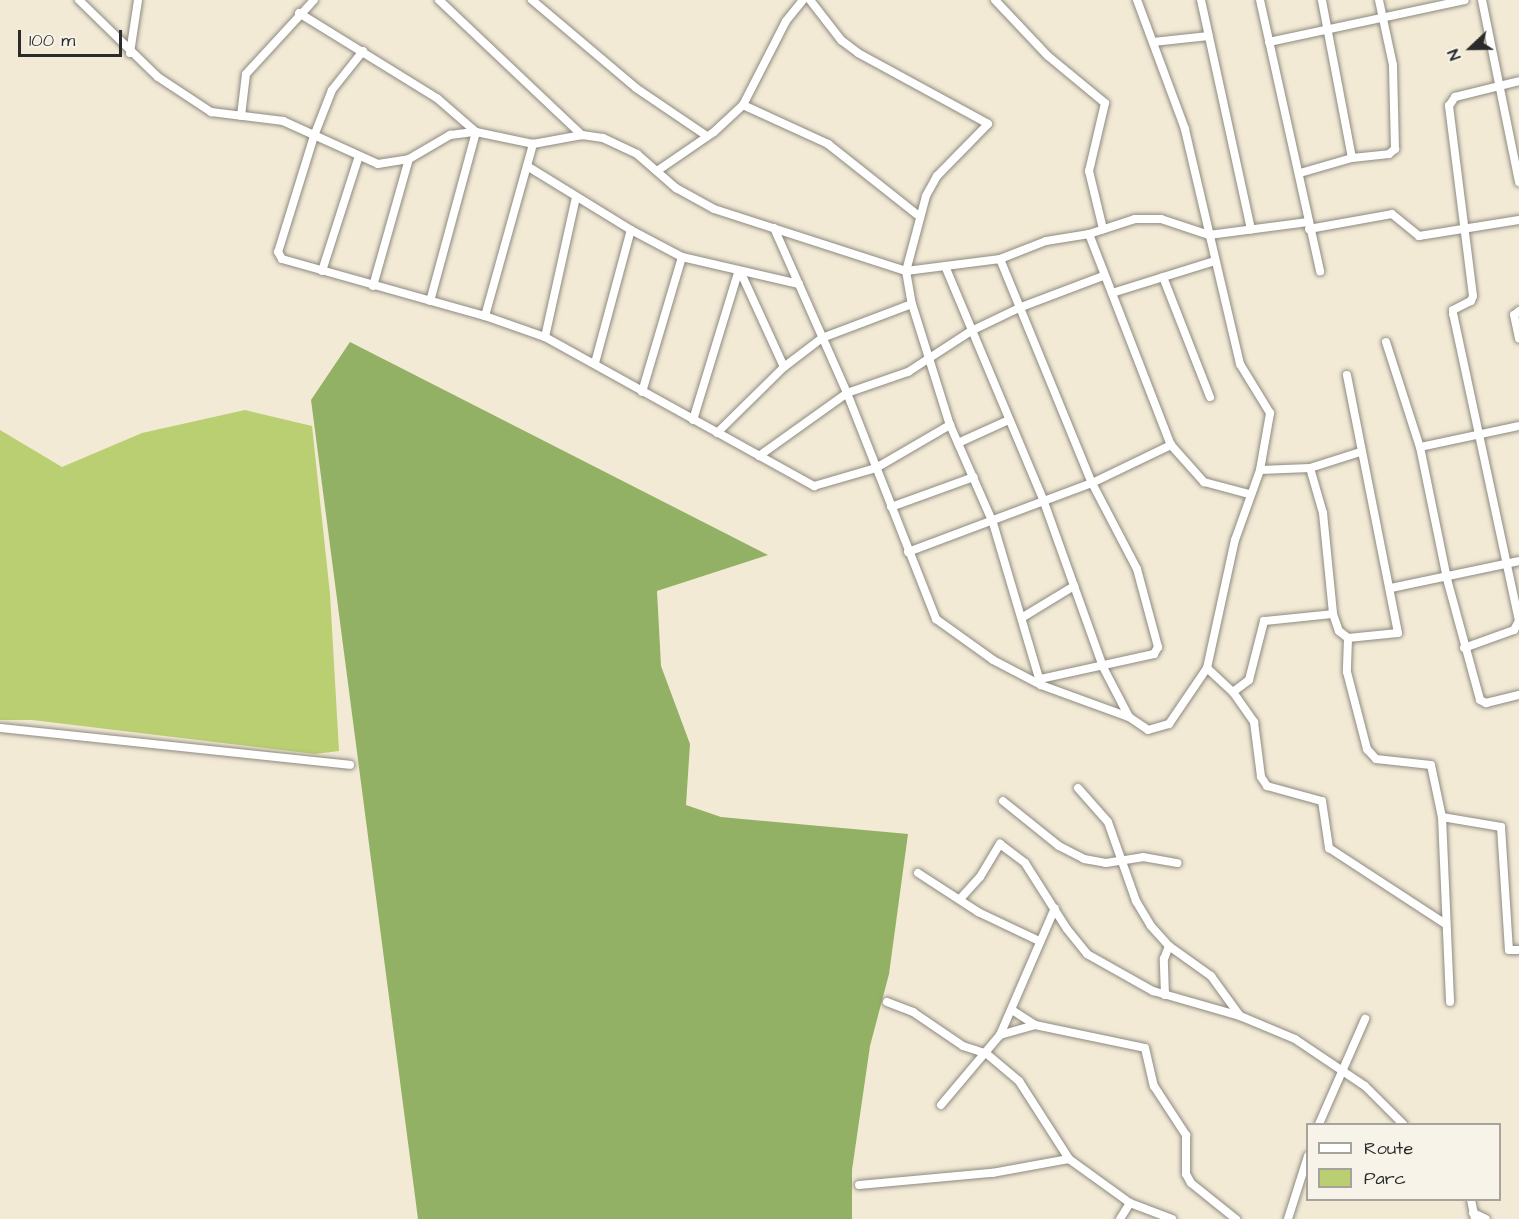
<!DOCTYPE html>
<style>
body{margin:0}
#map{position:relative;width:1519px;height:1219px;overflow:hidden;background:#f2ead5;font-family:"Architects Daughter",sans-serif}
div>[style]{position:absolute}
.green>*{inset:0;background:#bace72}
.forest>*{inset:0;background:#93b164}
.roads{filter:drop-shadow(0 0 2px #8e8a80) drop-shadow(0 0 2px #8e8a80)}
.minor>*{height:8px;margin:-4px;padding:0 4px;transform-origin:4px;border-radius:4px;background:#fff}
span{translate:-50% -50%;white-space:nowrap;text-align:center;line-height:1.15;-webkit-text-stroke:4.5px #f7f3e8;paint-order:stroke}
.legend{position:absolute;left:1306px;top:1123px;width:195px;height:78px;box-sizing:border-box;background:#f7f3e8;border:2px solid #a5a39c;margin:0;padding:8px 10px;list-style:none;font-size:18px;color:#2b2b2b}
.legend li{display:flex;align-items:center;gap:12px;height:30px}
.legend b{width:30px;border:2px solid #a5a39c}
.north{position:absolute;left:1441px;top:18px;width:60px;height:60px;-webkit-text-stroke:4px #f7f3e8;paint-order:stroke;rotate:248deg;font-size:16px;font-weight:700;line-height:24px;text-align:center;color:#2b2b2b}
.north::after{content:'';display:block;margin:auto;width:21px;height:27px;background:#2b2b2b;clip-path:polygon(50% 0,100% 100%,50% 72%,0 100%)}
.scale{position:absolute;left:18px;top:30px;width:104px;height:27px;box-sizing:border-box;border:3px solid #2b2b2b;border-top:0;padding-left:8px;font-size:18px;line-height:21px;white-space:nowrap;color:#2b2b2b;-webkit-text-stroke:4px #f7f3e8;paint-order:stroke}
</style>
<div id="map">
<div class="green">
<i style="clip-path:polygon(245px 410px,312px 426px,330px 594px,339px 751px,315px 754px,32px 720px,0 720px,0 430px,62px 467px,142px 433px)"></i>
</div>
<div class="forest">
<i style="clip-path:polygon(350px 342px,768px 555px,657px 591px,661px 666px,690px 744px,686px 805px,721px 817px,908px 834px,889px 974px,870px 1046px,852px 1170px,852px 1219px,418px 1219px,311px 400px)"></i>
</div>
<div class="roads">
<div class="minor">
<i style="left:79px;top:0;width:110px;rotate:44.3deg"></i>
<i style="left:158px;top:77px;width:64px;rotate:33.4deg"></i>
<i style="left:211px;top:112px;width:73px;rotate:7.1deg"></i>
<i style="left:283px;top:121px;width:104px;rotate:24.4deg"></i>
<i style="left:378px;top:164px;width:31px;rotate:-9deg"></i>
<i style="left:409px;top:159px;width:48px;rotate:-30.3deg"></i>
<i style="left:450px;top:135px;width:26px;rotate:-7deg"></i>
<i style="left:476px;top:132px;width:58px;rotate:11.9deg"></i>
<i style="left:533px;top:144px;width:50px;rotate:-10.4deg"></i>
<i style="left:582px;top:135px;width:21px;rotate:8deg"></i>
<i style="left:603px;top:138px;width:38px;rotate:25deg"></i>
<i style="left:637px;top:154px;width:52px;rotate:41.1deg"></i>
<i style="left:676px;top:188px;width:43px;rotate:28.9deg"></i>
<i style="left:714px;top:209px;width:202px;rotate:17.9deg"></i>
<i style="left:906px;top:271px;width:95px;rotate:-7.3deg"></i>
<i style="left:1000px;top:259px;width:49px;rotate:-21.4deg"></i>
<i style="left:1046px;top:241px;width:44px;rotate:-9.2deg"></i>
<i style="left:1089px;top:234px;width:48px;rotate:-18.1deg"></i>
<i style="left:1135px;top:219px;width:26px"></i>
<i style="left:1161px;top:219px;width:51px;rotate:18.4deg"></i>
<i style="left:1209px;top:235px;width:100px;rotate:-7.5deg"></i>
<i style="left:439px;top:0;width:197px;rotate:43.4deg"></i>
<i style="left:532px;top:0;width:136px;rotate:40.2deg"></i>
<i style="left:636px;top:88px;width:86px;rotate:34.1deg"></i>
<i style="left:810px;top:0;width:51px;rotate:52.2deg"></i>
<i style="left:841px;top:40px;width:21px;rotate:37deg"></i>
<i style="left:858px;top:53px;width:148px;rotate:28.6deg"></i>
<i style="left:988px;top:124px;width:73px;rotate:134.4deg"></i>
<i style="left:937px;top:176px;width:23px;rotate:119deg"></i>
<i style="left:926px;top:196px;width:78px;rotate:104.9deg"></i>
<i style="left:906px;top:271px;width:34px;rotate:80deg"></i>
<i style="left:912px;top:304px;width:127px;rotate:72.6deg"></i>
<i style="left:950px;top:425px;width:107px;rotate:66.3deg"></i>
<i style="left:993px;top:523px;width:169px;rotate:73.5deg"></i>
<i style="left:995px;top:0;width:77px;rotate:46.6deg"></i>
<i style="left:1048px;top:56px;width:74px;rotate:39.5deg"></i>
<i style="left:1105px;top:103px;width:70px;rotate:103.2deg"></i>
<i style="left:1089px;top:171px;width:60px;rotate:76.4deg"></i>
<i style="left:1201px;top:0;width:235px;rotate:77.7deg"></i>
<i style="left:1260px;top:0;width:278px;rotate:77.5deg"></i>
<i style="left:1482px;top:0;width:186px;rotate:78.5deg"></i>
<i style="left:299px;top:13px;width:163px;rotate:31.7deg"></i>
<i style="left:438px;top:99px;width:50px;rotate:41deg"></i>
<i style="left:476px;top:132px;width:175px;rotate:105.2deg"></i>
<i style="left:1153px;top:42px;width:56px;rotate:-6.1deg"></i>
<i style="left:1269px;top:42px;width:200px;rotate:-12.1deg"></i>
<i style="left:363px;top:51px;width:50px;rotate:128.5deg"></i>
<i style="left:332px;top:90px;width:49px;rotate:111.4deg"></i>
<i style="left:314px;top:136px;width:121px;rotate:107.2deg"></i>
<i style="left:278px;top:252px;width:8px;rotate:60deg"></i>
<i style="left:282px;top:259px;width:211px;rotate:15.7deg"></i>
<i style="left:485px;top:316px;width:64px;rotate:19.3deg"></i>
<i style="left:545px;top:337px;width:308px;rotate:29deg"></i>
<i style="left:814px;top:486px;width:65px;rotate:-16.2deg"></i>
<i style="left:876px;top:468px;width:86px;rotate:-30.2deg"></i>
<i style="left:130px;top:53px;width:54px;rotate:-81.4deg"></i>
<i style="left:743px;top:105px;width:94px;rotate:24.6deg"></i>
<i style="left:828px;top:144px;width:117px;rotate:38.4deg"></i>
<i style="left:241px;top:116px;width:42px;rotate:-83.2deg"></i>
<i style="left:246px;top:74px;width:100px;rotate:-47.4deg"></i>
<i style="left:1352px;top:158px;width:37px;rotate:-6deg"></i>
<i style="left:1389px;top:154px;width:8px;rotate:-40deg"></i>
<i style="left:1395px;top:149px;width:84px;rotate:-91.4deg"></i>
<i style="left:1393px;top:65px;width:66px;rotate:-102.2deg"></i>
<i style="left:527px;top:166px;width:122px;rotate:31.6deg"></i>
<i style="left:631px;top:230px;width:58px;rotate:27.9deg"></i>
<i style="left:682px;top:257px;width:120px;rotate:13deg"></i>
<i style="left:657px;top:171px;width:69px;rotate:-34.4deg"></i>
<i style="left:714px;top:132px;width:40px;rotate:-43deg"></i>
<i style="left:743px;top:105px;width:94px;rotate:-62.9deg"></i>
<i style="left:786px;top:21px;width:27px;rotate:-51deg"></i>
<i style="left:1300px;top:173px;width:54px;rotate:-16.1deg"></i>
<i style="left:1352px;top:158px;width:161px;rotate:-100.8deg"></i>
<i style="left:774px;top:228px;width:180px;rotate:66.1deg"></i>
<i style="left:847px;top:393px;width:243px;rotate:68.5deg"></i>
<i style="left:936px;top:619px;width:70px;rotate:35.7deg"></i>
<i style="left:993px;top:660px;width:54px;rotate:27.5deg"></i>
<i style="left:1041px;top:685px;width:94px;rotate:20deg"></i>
<i style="left:1129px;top:717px;width:23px;rotate:34deg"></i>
<i style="left:1148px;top:730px;width:22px;rotate:-16deg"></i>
<i style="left:1169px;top:724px;width:68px;rotate:-55.8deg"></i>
<i style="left:1207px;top:668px;width:131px;rotate:-77.7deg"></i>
<i style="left:1235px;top:540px;width:74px;rotate:-70.3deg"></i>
<i style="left:1260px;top:470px;width:58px;rotate:-80deg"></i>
<i style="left:1270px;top:413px;width:57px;rotate:-121.5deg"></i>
<i style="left:1240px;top:364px;width:241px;rotate:-103.2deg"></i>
<i style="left:1185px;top:129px;width:138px;rotate:-110.4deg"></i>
<i style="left:1309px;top:229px;width:84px;rotate:-10.2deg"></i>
<i style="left:1392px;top:214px;width:35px;rotate:39deg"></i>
<i style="left:1419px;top:236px;width:101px;rotate:-9.1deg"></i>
<i style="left:1089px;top:234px;width:226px;rotate:68.8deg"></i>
<i style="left:1171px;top:445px;width:50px;rotate:48.3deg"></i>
<i style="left:1204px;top:482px;width:47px;rotate:14.9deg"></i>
<i style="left:1000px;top:259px;width:242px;rotate:67.7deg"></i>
<i style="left:1092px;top:483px;width:97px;rotate:62.4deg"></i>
<i style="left:1137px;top:569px;width:81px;rotate:74.9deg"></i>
<i style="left:1158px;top:647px;width:8px;rotate:120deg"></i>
<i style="left:1154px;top:654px;width:117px;rotate:167.6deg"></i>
<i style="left:945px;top:266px;width:256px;rotate:67.2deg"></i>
<i style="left:1044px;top:502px;width:175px;rotate:70.3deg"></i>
<i style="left:1103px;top:667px;width:56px;rotate:62.5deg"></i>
<i style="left:322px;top:271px;width:121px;rotate:-72.2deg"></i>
<i style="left:1163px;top:277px;width:129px;rotate:68.6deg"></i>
<i style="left:373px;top:286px;width:132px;rotate:-74.2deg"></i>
<i style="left:1112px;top:293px;width:108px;rotate:-17.3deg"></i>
<i style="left:1519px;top:311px;width:6px;rotate:141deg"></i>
<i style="left:1514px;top:315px;width:24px;rotate:78deg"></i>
<i style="left:485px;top:316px;width:179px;rotate:-74.4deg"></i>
<i style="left:545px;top:337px;width:143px;rotate:-77.5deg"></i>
<i style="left:1386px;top:342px;width:110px;rotate:72.1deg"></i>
<i style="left:1420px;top:447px;width:135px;rotate:78.4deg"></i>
<i style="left:1447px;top:579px;width:125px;rotate:74.7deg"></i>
<i style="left:1480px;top:700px;width:7px;rotate:27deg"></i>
<i style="left:1486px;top:703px;width:34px;rotate:-14deg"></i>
<i style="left:595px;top:363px;width:138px;rotate:-74.9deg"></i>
<i style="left:784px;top:367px;width:48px;rotate:-37.3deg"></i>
<i style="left:822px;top:338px;width:96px;rotate:-20.7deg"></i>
<i style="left:642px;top:392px;width:141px;rotate:-73.5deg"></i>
<i style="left:693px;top:420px;width:154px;rotate:-73deg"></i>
<i style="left:717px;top:433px;width:94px;rotate:-44.6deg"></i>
<i style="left:784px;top:367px;width:103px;rotate:-114.6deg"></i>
<i style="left:958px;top:443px;width:56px;rotate:-24.3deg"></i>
<i style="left:1420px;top:447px;width:101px;rotate:-12deg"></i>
<i style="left:759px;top:456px;width:108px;rotate:-35.6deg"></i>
<i style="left:847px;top:393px;width:65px;rotate:-19deg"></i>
<i style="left:908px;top:372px;width:75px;rotate:-33.1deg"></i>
<i style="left:971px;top:331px;width:55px;rotate:-25.6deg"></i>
<i style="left:1021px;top:307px;width:88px;rotate:-20.7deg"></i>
<i style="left:1310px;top:468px;width:47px;rotate:73.9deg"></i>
<i style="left:1323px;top:513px;width:101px;rotate:84.3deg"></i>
<i style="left:1333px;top:614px;width:18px;rotate:71deg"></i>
<i style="left:1339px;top:631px;width:11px;rotate:38deg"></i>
<i style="left:1348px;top:638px;width:50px;rotate:-5.7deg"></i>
<i style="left:1398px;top:633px;width:263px;rotate:-101.2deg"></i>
<i style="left:1260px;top:470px;width:50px;rotate:-2.3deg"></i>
<i style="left:1310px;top:468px;width:52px;rotate:-17.7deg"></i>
<i style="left:891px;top:507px;width:88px;rotate:-19.9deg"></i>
<i style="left:908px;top:552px;width:197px;rotate:-20.6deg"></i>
<i style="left:1092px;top:483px;width:88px;rotate:-25.7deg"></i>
<i style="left:1391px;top:588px;width:131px;rotate:-11.9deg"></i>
<i style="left:1023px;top:617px;width:60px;rotate:-31.3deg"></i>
<i style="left:1348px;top:638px;width:34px;rotate:92deg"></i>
<i style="left:1347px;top:672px;width:80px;rotate:75.4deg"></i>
<i style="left:1367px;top:749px;width:13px;rotate:48deg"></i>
<i style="left:1376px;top:759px;width:55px;rotate:6.2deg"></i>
<i style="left:1431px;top:765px;width:53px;rotate:78.1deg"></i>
<i style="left:1442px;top:817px;width:185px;rotate:87.5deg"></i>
<i style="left:1464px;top:648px;width:53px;rotate:-19.8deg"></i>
<i style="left:1514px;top:630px;width:10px;rotate:-61deg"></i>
<i style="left:1519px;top:621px;width:314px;rotate:-102.1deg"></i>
<i style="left:1453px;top:314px;width:4px;rotate:-90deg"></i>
<i style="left:1453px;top:310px;width:20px;rotate:-27deg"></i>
<i style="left:1471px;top:301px;width:5px;rotate:-68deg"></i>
<i style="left:1473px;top:296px;width:192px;rotate:-97.2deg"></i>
<i style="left:1449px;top:106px;width:11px;rotate:-56deg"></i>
<i style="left:1455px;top:97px;width:66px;rotate:-14deg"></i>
<i style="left:1207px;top:668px;width:35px;rotate:43deg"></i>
<i style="left:1233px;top:692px;width:37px;rotate:55deg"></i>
<i style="left:1254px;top:722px;width:55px;rotate:82.7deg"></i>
<i style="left:1261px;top:777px;width:11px;rotate:56deg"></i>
<i style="left:1267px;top:786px;width:57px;rotate:15.3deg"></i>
<i style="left:1322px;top:801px;width:48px;rotate:81.5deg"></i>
<i style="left:1329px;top:848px;width:137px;rotate:33.1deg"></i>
<i style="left:1233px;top:692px;width:20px;rotate:-37deg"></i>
<i style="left:1249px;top:680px;width:61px;rotate:-75.7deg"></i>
<i style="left:1264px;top:621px;width:69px;rotate:-5.8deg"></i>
<i style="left:0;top:728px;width:352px;rotate:6deg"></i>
<i style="left:1078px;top:788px;width:45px;rotate:48.6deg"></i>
<i style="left:1108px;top:822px;width:84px;rotate:70.5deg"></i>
<i style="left:1136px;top:901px;width:29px;rotate:59deg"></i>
<i style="left:1151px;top:926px;width:27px;rotate:48deg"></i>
<i style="left:1169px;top:946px;width:52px;rotate:35.5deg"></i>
<i style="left:1211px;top:976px;width:49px;rotate:54.1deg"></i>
<i style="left:1003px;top:801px;width:72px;rotate:38.8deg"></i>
<i style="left:1059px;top:846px;width:28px;rotate:27deg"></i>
<i style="left:1084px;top:859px;width:22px;rotate:10deg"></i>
<i style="left:1106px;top:863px;width:37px;rotate:-9deg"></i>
<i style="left:1143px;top:857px;width:35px;rotate:10deg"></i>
<i style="left:1442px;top:817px;width:60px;rotate:9.6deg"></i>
<i style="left:1501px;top:827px;width:123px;rotate:86.3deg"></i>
<i style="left:1509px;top:950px;width:10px"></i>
<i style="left:918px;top:873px;width:72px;rotate:33deg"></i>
<i style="left:978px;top:912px;width:68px;rotate:25.4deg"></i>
<i style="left:960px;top:899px;width:30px;rotate:-48deg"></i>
<i style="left:980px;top:877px;width:39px;rotate:-59deg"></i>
<i style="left:1000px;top:844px;width:31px;rotate:37deg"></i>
<i style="left:1025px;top:863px;width:78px;rotate:57.5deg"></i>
<i style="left:1067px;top:929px;width:32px;rotate:51deg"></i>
<i style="left:1087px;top:954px;width:76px;rotate:29.3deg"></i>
<i style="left:1153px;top:991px;width:91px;rotate:16deg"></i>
<i style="left:1240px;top:1016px;width:60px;rotate:22.7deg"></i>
<i style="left:1295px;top:1039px;width:84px;rotate:33.9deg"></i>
<i style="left:1365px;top:1086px;width:54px;rotate:45deg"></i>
<i style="left:1165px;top:995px;width:36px;rotate:-92deg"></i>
<i style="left:1164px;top:959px;width:14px;rotate:-69deg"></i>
<i style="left:887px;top:1002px;width:28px;rotate:21deg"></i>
<i style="left:913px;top:1012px;width:60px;rotate:34.2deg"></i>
<i style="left:963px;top:1046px;width:25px;rotate:18deg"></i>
<i style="left:987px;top:1054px;width:42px;rotate:40.2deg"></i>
<i style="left:1019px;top:1081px;width:93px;rotate:57.3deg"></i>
<i style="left:1069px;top:1159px;width:75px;rotate:35.8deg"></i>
<i style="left:1130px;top:1203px;width:45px;rotate:20.9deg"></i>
<i style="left:1012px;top:1010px;width:27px;rotate:33deg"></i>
<i style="left:1000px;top:1035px;width:36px;rotate:-16deg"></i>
<i style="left:1035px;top:1025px;width:112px;rotate:11.8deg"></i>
<i style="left:1145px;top:1048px;width:39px;rotate:77deg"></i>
<i style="left:1154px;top:1086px;width:59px;rotate:56.9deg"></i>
<i style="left:1186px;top:1135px;width:39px;rotate:90deg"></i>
<i style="left:1186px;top:1174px;width:10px;rotate:61deg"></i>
<i style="left:1191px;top:1183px;width:58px;rotate:38.7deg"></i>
<i style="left:941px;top:1105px;width:92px;rotate:-49.9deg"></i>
<i style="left:1000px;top:1035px;width:138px;rotate:-66.6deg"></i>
<i style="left:1319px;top:1124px;width:115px;rotate:-66.3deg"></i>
<i style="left:859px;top:1185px;width:134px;rotate:-5.2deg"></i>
<i style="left:992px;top:1173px;width:78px;rotate:-10.3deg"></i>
<i style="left:1471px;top:1200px;width:19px;rotate:78deg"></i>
<i style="left:1473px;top:1213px;width:14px;rotate:25deg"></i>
<i style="left:1120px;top:1219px;width:19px;rotate:-58deg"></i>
<i style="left:1288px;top:1219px;width:66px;rotate:-72.4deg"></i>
</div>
</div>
<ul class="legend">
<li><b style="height:8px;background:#fff"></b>Route</li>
<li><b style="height:16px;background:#bace72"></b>Parc</li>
</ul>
<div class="north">N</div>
<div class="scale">100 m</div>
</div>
